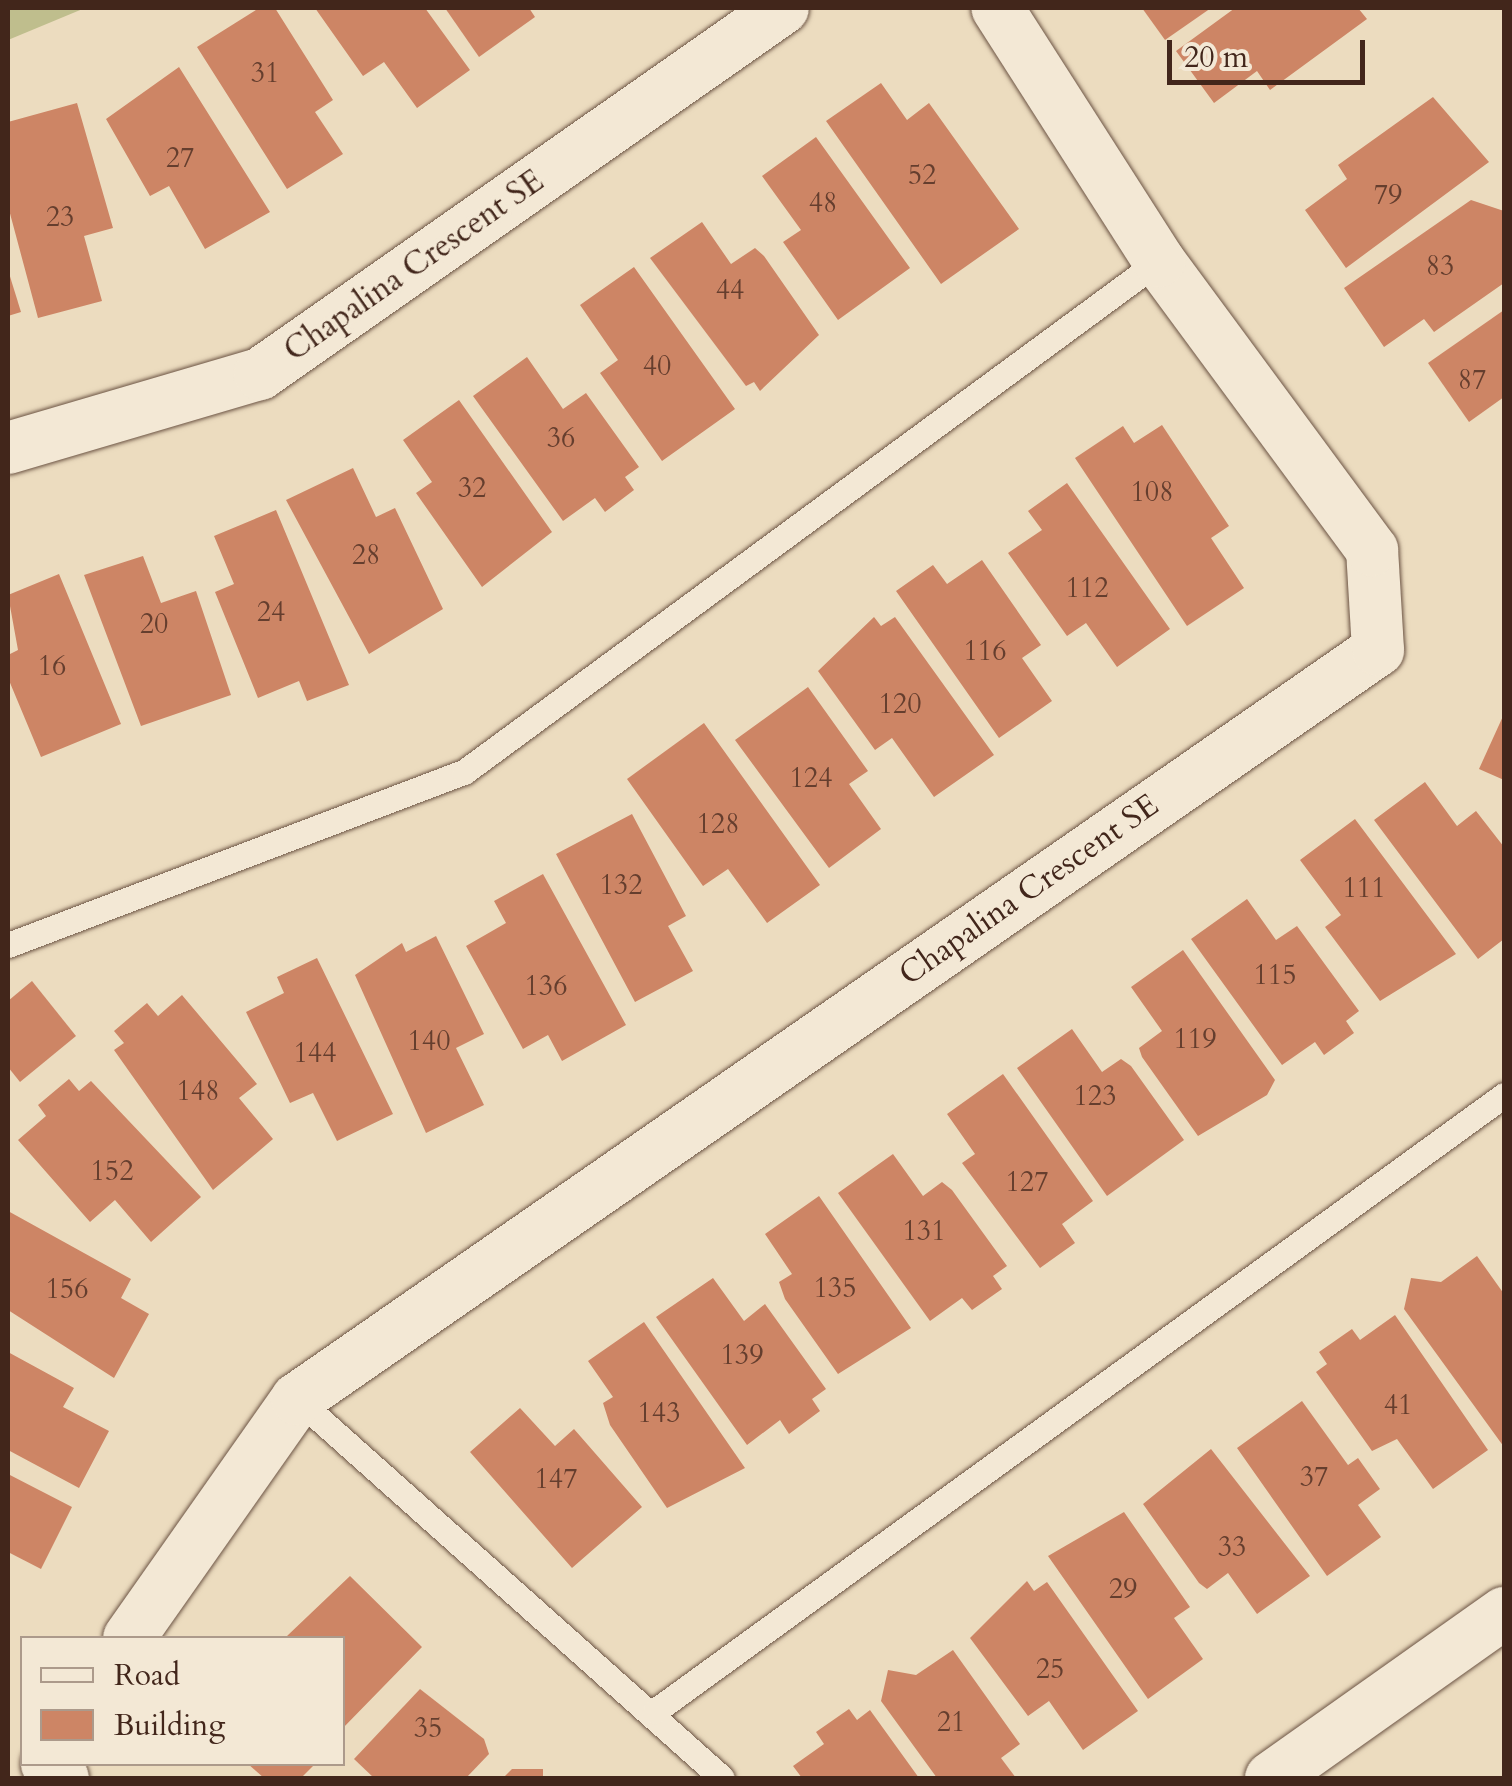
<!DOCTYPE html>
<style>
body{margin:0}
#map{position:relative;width:1512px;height:1786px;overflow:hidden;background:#ecdcbf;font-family:Cardo,serif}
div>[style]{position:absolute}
.green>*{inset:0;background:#bfbe8d}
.building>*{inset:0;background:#cd8565}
.roads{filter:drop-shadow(0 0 2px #6c5444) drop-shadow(0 0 2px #6c5444)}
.service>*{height:25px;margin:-12.5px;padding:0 12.5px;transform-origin:12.5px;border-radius:12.5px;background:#f3e8d5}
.minor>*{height:52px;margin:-26px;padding:0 26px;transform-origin:26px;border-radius:26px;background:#f3e8d5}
span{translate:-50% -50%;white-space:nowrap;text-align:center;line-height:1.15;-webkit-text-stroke:8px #f3e8d5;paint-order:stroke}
.number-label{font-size:28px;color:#653e2e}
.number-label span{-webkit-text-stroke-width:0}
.street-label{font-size:32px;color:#42261b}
.frame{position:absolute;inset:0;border:10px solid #42261b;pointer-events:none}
.legend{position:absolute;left:20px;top:1636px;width:325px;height:130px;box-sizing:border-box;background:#f3e8d5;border:2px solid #ac9a8b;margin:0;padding:12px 18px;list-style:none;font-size:30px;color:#42261b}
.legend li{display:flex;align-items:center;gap:20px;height:50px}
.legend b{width:50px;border:2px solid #ac9a8b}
.scale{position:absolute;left:1167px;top:40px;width:198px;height:45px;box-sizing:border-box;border:5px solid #42261b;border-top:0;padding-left:12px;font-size:30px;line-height:35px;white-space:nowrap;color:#42261b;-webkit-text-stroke:8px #f3e8d5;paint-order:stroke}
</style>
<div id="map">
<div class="green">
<i style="clip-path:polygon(8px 8px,85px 8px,8px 40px)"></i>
</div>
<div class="building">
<i style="clip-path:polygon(259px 8px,275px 8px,333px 100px,315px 112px,343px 154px,287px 189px,197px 47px)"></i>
<i style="clip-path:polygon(315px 8px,425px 8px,470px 70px,417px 108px,384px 62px,363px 76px)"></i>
<i style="clip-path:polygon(445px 8px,529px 8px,535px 17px,479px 57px)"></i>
<i style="clip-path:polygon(1142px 8px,1211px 8px,1165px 40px)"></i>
<i style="clip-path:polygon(1235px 8px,1358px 8px,1367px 19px,1270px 90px,1257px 71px,1214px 103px,1176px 51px)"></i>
<i style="clip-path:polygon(179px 67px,270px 212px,205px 249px,169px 186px,150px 196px,106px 119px)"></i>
<i style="clip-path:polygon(881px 83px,907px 120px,929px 103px,1019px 229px,941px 284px,826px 121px)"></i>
<i style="clip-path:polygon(1433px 97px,1489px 162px,1346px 268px,1305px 210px,1347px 179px,1338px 165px)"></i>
<i style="clip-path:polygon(77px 103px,113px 228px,84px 236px,102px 301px,38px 318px,8px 206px,8px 122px)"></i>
<i style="clip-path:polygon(816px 137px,910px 268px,838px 320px,783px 242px,801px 230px,762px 176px)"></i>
<i style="clip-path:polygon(1471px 200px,1504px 211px,1504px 283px,1434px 332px,1424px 319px,1384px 347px,1344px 288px)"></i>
<i style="clip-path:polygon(702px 222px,731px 264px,755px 248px,764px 256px,819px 335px,760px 391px,754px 382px,746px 386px,650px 258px)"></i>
<i style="clip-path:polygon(634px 267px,735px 409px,662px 461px,600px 373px,618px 360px,580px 305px)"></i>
<i style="clip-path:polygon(8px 270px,21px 312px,8px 316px)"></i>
<i style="clip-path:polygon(1504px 310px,1504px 397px,1469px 422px,1428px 363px)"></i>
<i style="clip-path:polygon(527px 357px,563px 409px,586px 393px,639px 467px,625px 477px,634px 490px,605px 512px,595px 498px,563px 521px,473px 396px)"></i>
<i style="clip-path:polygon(459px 400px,552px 532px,482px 587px,416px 493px,432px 482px,403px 440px)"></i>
<i style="clip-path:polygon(1162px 425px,1229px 526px,1211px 538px,1244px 588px,1187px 626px,1075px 458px,1123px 426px,1134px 443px)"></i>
<i style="clip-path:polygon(353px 468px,376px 517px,395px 508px,443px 609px,369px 654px,286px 500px)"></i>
<i style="clip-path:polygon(1067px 483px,1170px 629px,1117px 667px,1086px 623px,1067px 636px,1008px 553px,1042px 530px,1028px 511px)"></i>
<i style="clip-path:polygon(276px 510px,349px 685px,307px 701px,299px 681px,258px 698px,215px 592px,234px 584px,214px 536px)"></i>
<i style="clip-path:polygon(143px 556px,161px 603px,196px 591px,231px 695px,141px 726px,84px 575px)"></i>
<i style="clip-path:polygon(982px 560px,1041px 645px,1022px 658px,1052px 701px,999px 738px,896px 591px,933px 565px,947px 584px)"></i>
<i style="clip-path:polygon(59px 574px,121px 724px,41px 757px,8px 678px,8px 655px,18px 650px,8px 595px)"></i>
<i style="clip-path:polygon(874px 617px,881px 626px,895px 617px,994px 755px,934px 797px,892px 738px,875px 750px,818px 671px)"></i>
<i style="clip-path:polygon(808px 687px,868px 771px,849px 784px,881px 829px,829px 868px,735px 740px)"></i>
<i style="clip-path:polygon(1504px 714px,1504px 780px,1479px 769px)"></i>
<i style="clip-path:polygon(704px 723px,820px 885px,767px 923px,728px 869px,703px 886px,627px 779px)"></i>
<i style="clip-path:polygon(1425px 782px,1457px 826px,1476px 811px,1504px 847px,1504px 939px,1478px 959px,1374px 820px)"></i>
<i style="clip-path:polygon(632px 814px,686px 916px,668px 926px,693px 971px,635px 1002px,556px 854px)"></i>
<i style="clip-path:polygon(1355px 819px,1456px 954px,1380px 1001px,1325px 927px,1341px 915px,1300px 860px)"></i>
<i style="clip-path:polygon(543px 874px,626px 1025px,562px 1061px,548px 1035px,523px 1049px,466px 946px,506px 923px,494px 901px)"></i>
<i style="clip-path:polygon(1247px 899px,1276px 940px,1297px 926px,1359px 1011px,1346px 1021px,1354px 1033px,1324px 1055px,1315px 1042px,1282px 1065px,1191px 939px)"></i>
<i style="clip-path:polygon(436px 936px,484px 1034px,456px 1048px,484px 1105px,426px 1133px,355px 975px,402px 943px,406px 952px)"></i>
<i style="clip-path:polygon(1183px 950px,1275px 1080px,1267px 1095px,1198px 1136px,1142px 1057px,1139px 1048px,1162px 1031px,1131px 987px)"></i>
<i style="clip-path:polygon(317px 958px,393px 1114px,337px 1141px,313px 1093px,290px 1103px,246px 1012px,284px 993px,277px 977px)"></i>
<i style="clip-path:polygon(32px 981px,76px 1036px,20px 1082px,8px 1067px,8px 1001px)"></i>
<i style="clip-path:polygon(182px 995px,257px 1084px,239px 1098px,273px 1139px,213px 1190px,114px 1050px,124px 1043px,114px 1031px,147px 1003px,158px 1016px)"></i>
<i style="clip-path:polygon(1072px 1029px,1102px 1072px,1121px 1059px,1131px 1066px,1184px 1140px,1107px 1196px,1017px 1068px)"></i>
<i style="clip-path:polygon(1003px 1074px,1093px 1201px,1062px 1224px,1075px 1243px,1040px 1268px,962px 1163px,975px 1154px,947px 1114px)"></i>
<i style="clip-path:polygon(69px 1079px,79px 1091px,91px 1081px,201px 1197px,151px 1242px,115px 1200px,90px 1222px,18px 1140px,46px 1116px,38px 1105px)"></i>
<i style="clip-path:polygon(893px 1154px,923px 1196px,942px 1182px,952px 1190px,1007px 1266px,993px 1276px,1002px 1289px,972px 1310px,962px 1298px,930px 1321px,838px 1193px)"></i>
<i style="clip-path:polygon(819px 1196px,911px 1328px,838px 1374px,785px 1299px,779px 1282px,792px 1274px,765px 1234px)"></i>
<i style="clip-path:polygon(8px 1211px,131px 1279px,121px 1298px,149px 1314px,114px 1378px,8px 1310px)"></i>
<i style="clip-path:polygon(1477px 1256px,1504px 1294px,1504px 1447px,1404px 1309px,1411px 1278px,1441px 1282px)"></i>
<i style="clip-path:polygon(713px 1278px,744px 1321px,765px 1304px,826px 1389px,812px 1399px,820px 1411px,789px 1434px,780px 1420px,747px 1445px,656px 1317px)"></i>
<i style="clip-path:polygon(1395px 1315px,1488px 1450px,1433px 1489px,1397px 1439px,1372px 1451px,1316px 1372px,1327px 1364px,1319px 1352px,1352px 1329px,1360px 1340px)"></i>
<i style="clip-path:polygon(644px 1322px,745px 1468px,667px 1508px,610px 1425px,603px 1403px,613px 1397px,588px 1361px)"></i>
<i style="clip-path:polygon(8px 1352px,74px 1388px,63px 1407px,109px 1431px,79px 1488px,8px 1450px)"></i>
<i style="clip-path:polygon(1302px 1401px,1348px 1465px,1358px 1458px,1380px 1489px,1358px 1505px,1381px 1537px,1327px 1576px,1237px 1448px)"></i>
<i style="clip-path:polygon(520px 1408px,555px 1446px,574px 1429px,642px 1507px,572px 1568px,470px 1452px)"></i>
<i style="clip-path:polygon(1211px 1449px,1310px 1576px,1257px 1614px,1228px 1573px,1207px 1589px,1199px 1583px,1143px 1504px)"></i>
<i style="clip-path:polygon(8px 1474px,72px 1507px,41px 1569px,8px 1552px)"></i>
<i style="clip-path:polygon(1124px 1512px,1190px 1607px,1174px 1618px,1203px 1659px,1148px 1699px,1048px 1556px)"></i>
<i style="clip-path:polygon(350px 1576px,422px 1647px,342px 1729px,342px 1638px,287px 1636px)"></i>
<i style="clip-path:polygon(1027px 1581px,1034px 1591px,1047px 1582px,1138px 1711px,1083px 1750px,1049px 1701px,1028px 1716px,970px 1638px)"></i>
<i style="clip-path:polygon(953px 1650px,1020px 1744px,1001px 1758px,1016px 1778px,937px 1778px,881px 1701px,888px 1670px,916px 1675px)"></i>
<i style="clip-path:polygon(420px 1689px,484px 1739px,489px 1754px,466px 1778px,374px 1778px,354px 1759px)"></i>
<i style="clip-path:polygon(849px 1709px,857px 1720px,870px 1710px,919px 1778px,802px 1778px,793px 1766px,824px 1744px,816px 1732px)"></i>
<i style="clip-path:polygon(248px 1764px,315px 1764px,301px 1778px,264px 1778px)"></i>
<i style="clip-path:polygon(512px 1769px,543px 1769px,543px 1778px,503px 1778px)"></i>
</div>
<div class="roads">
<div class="service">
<i style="left:8px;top:945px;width:488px;rotate:-20.8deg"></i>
<i style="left:464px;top:772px;width:863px;rotate:-36.33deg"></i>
<i style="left:297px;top:1399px;width:569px;rotate:41.73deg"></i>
<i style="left:655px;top:1711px;width:1049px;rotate:-35.96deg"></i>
</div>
<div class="minor">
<i style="left:8px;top:448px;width:263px;rotate:-16.4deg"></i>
<i style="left:260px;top:374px;width:638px;rotate:-34.98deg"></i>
<i style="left:129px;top:1638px;width:292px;rotate:-54.9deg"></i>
<i style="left:297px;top:1399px;width:1315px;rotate:-34.72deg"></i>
<i style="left:1378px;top:650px;width:100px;rotate:-93.4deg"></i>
<i style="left:1372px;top:550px;width:359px;rotate:-126.4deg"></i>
<i style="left:1159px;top:261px;width:300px;rotate:-122.6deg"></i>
<i style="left:47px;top:1764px;width:21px;rotate:41deg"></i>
<i style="left:1271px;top:1778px;width:286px;rotate:-35.3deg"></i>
</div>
</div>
<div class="number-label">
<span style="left:265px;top:73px">31</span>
<span style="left:180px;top:158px">27</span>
<span style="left:922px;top:175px">52</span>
<span style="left:1388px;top:195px">79</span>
<span style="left:823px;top:203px">48</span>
<span style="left:60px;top:217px">23</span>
<span style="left:1440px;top:266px">83</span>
<span style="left:730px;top:290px">44</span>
<span style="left:657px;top:366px">40</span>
<span style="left:1472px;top:380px">87</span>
<span style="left:561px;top:438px">36</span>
<span style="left:472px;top:488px">32</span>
<span style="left:1152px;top:492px">108</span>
<span style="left:366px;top:555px">28</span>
<span style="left:1087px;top:588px">112</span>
<span style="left:271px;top:612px">24</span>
<span style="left:154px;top:624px">20</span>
<span style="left:985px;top:651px">116</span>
<span style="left:52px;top:666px">16</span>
<span style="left:900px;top:704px">120</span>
<span style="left:811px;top:778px">124</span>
<span style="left:718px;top:824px">128</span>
<span style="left:621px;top:885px">132</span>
<span style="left:1364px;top:888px">111</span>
<span style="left:1275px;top:975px">115</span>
<span style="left:546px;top:986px">136</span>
<span style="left:1195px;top:1039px">119</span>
<span style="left:429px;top:1041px">140</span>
<span style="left:315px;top:1053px">144</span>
<span style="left:198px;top:1091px">148</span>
<span style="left:1095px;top:1096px">123</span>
<span style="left:112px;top:1171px">152</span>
<span style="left:1027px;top:1182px">127</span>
<span style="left:924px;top:1231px">131</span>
<span style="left:835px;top:1288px">135</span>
<span style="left:67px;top:1289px">156</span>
<span style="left:742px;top:1355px">139</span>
<span style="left:1398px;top:1405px">41</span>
<span style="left:659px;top:1413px">143</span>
<span style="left:1314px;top:1477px">37</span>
<span style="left:556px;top:1479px">147</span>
<span style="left:1232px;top:1547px">33</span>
<span style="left:1123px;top:1589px">29</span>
<span style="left:1050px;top:1669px">25</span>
<span style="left:951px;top:1722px">21</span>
<span style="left:428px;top:1728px">35</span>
</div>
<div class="street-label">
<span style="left:414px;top:266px;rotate:-35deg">Chapalina Crescent SE</span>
<span style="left:1029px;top:890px;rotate:-35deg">Chapalina Crescent SE</span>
</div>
<div class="frame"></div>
<ul class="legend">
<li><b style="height:12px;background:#f3e8d5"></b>Road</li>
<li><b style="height:28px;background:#cd8565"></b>Building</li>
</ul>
<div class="scale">20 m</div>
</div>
